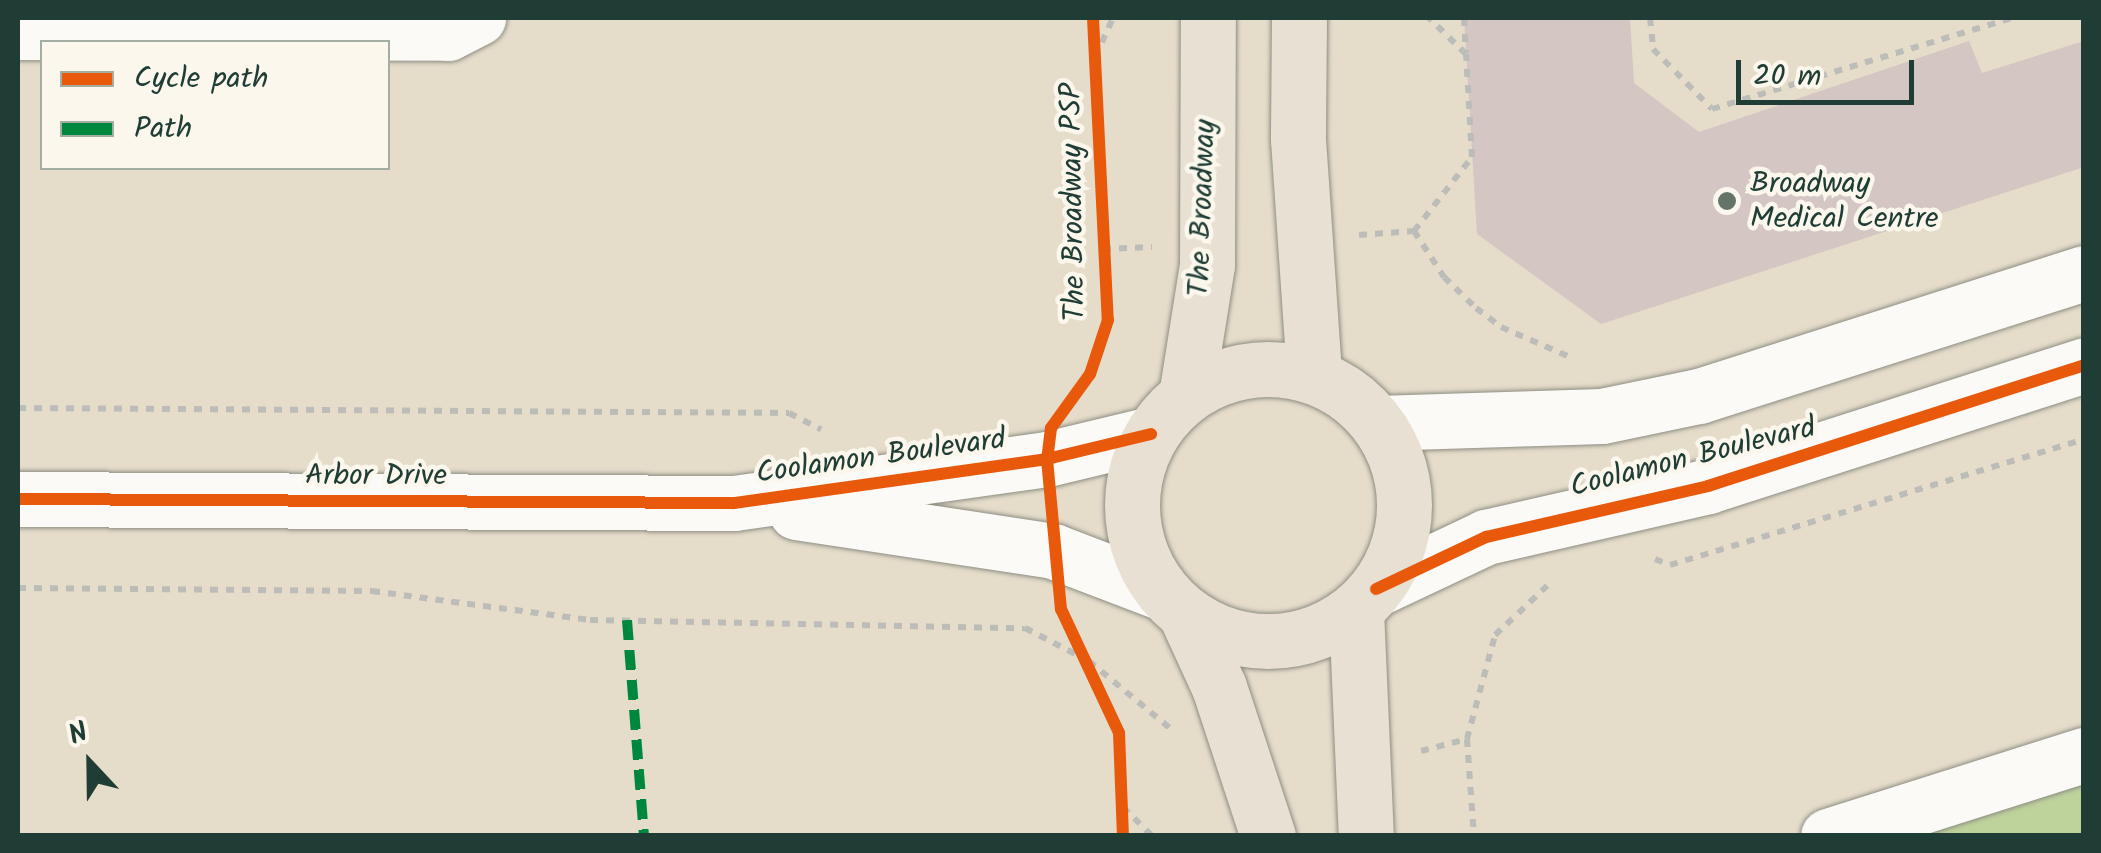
<!DOCTYPE html>
<style>
body{margin:0}
#map{position:relative;width:2101px;height:853px;overflow:hidden;background:#e5dcca;font-family:Kalam,sans-serif}
div>[style]{position:absolute}
.green>*{inset:0;background:#bed29b}
.building>*{inset:0;background:#d3c6c3}
.path>*{height:6px;margin-top:-3px;transform-origin:0;background:repeating-linear-gradient(90deg,#bcbdb9 0 8px,transparent 0 16px)}
.roads{filter:drop-shadow(0 0 2px #8d8e83) drop-shadow(0 0 2px #8d8e83)}
.minor>*{height:55px;margin:-27.5px;padding:0 27.5px;transform-origin:27.5px;border-radius:27.5px;background:#fbfaf7}
.major>*{height:55px;margin:-27.5px;padding:0 27.5px;transform-origin:27.5px;border-radius:27.5px;background:#e8e0d3}
.major>.ring{margin:-27.5px;padding:0;box-sizing:content-box;background:none;border:55px solid #e8e0d3;border-radius:50%}
.quiet>*{height:10px;margin-top:-5px;transform-origin:0;background:repeating-linear-gradient(90deg,#00873e 0 20px,transparent 0 30px)}
.cycleway>*{height:12px;margin:-6px;padding:0 6px;transform-origin:6px;border-radius:6px;background:#e8590c}
.dots>*{width:28px;height:28px;translate:-50% -50%;box-sizing:border-box;border:5px solid #fbf7ec;border-radius:50%}
span{translate:-50% -50%;white-space:nowrap;text-align:center;line-height:1.15;-webkit-text-stroke:9px #fbf7ec;paint-order:stroke}
.poi-label{font-size:30px;color:#1f3d34}
.left{translate:0 -50%;text-align:left}
.street-label{font-size:30px;color:#1f3d34}
.frame{position:absolute;inset:0;border:20px solid #1f3d34;pointer-events:none}
.legend{position:absolute;left:40px;top:40px;width:350px;height:130px;box-sizing:border-box;background:#fbf7ec;border:2px solid #a3ada2;margin:0;padding:12px 18px;list-style:none;font-size:30px;color:#1f3d34}
.legend li{display:flex;align-items:center;gap:20px;height:50px}
.legend b{width:50px;border:2px solid #a3ada2}
.north{position:absolute;left:40px;top:713px;width:100px;height:100px;-webkit-text-stroke:8px #fbf7ec;paint-order:stroke;rotate:338deg;font-size:28px;font-weight:700;line-height:40px;text-align:center;color:#1f3d34}
.north::after{content:'';display:block;margin:auto;width:35px;height:45px;background:#1f3d34;clip-path:polygon(50% 0,100% 100%,50% 72%,0 100%)}
.scale{position:absolute;left:1736px;top:60px;width:178px;height:45px;box-sizing:border-box;border:5px solid #1f3d34;border-top:0;padding-left:12px;font-size:30px;line-height:35px;white-space:nowrap;color:#1f3d34;-webkit-text-stroke:8px #fbf7ec;paint-order:stroke}
</style>
<div id="map">
<div class="green">
<i style="clip-path:polygon(2083px 755px,2083px 835px,1828px 835px)"></i>
</div>
<div class="building">
<i style="clip-path:polygon(1464px 18px,1630px 18px,1634px 83px,1699px 132px,1969px 41px,1982px 73px,2084px 41px,2084px 167px,1601px 324px,1477px 234px)"></i>
</div>
<div class="path">
<i style="left:1464px;top:18px;width:35px;rotate:87deg"></i>
<i style="left:1650px;top:18px;width:31px;rotate:84deg"></i>
<i style="left:1653px;top:49px;width:84px;rotate:45.5deg"></i>
<i style="left:1712px;top:109px;width:313px;rotate:-16.9deg"></i>
<i style="left:1095px;top:57px;width:43px;rotate:-65.2deg"></i>
<i style="left:1414px;top:231px;width:55px;rotate:56.9deg"></i>
<i style="left:1444px;top:277px;width:45px;rotate:44.1deg"></i>
<i style="left:1476px;top:308px;width:31px;rotate:37deg"></i>
<i style="left:1501px;top:327px;width:77px;rotate:23.6deg"></i>
<i style="left:1359px;top:235px;width:55px;rotate:-4.2deg"></i>
<i style="left:1414px;top:231px;width:94px;rotate:-51.9deg"></i>
<i style="left:1472px;top:157px;width:103px;rotate:-93.3deg"></i>
<i style="left:1466px;top:54px;width:52px;rotate:-135.8deg"></i>
<i style="left:1103px;top:249px;width:49px;rotate:-2.3deg"></i>
<i style="left:18px;top:408px;width:771px;rotate:0.37deg"></i>
<i style="left:789px;top:413px;width:36px;rotate:27deg"></i>
<i style="left:1655px;top:559px;width:16px;rotate:22deg"></i>
<i style="left:1670px;top:565px;width:433px;rotate:-16.9deg"></i>
<i style="left:18px;top:588px;width:354px;rotate:0.5deg"></i>
<i style="left:372px;top:591px;width:220px;rotate:7.6deg"></i>
<i style="left:590px;top:620px;width:435px;rotate:1.1deg"></i>
<i style="left:1025px;top:628px;width:72px;rotate:27.3deg"></i>
<i style="left:1089px;top:661px;width:107px;rotate:39.7deg"></i>
<i style="left:1467px;top:739px;width:97px;rotate:85.9deg"></i>
<i style="left:1421px;top:751px;width:48px;rotate:-14.6deg"></i>
<i style="left:1467px;top:739px;width:108px;rotate:-74.9deg"></i>
<i style="left:1495px;top:635px;width:73px;rotate:-43.3deg"></i>
<i style="left:1123px;top:807px;width:41px;rotate:45deg"></i>
</div>
<div class="roads">
<div class="minor">
<i style="left:18px;top:32px;width:430px;rotate:0.1deg"></i>
<i style="left:448px;top:33px;width:34px;rotate:-27deg"></i>
<i style="left:1377px;top:423px;width:225px;rotate:-1.8deg"></i>
<i style="left:1602px;top:416px;width:99px;rotate:-11.7deg"></i>
<i style="left:1699px;top:396px;width:404px;rotate:-17.7deg"></i>
<i style="left:18px;top:499px;width:716px;rotate:0.32deg"></i>
<i style="left:734px;top:503px;width:316px;rotate:-8deg"></i>
<i style="left:1047px;top:459px;width:107px;rotate:-13.5deg"></i>
<i style="left:796px;top:512px;width:260px;rotate:8.6deg"></i>
<i style="left:1053px;top:551px;width:118px;rotate:20.9deg"></i>
<i style="left:1376px;top:589px;width:122px;rotate:-25.3deg"></i>
<i style="left:1486px;top:537px;width:228px;rotate:-12.9deg"></i>
<i style="left:1708px;top:486px;width:395px;rotate:-17.8deg"></i>
<i style="left:1828px;top:836px;width:269px;rotate:-17.6deg"></i>
</div>
<div class="major">
<i style="left:1299px;top:18px;width:121px;rotate:90.5deg"></i>
<i style="left:1298px;top:139px;width:238px;rotate:86.1deg"></i>
<i class="ring" style="left:1132px;top:369px;width:217px;height:217px"></i>
<i style="left:1186px;top:396px;width:133px;rotate:-80.9deg"></i>
<i style="left:1207px;top:265px;width:247px;rotate:-89.8deg"></i>
<i style="left:1356px;top:610px;width:226px;rotate:87.5deg"></i>
<i style="left:1186px;top:615px;width:79px;rotate:65.4deg"></i>
<i style="left:1219px;top:687px;width:157px;rotate:71.8deg"></i>
</div>
</div>
<div class="quiet">
<i style="left:627px;top:620px;width:217px;rotate:85.5deg"></i>
</div>
<div class="cycleway">
<i style="left:1093px;top:18px;width:302px;rotate:87.2deg"></i>
<i style="left:1108px;top:320px;width:57px;rotate:108.4deg"></i>
<i style="left:1090px;top:374px;width:67px;rotate:125.8deg"></i>
<i style="left:1051px;top:428px;width:31px;rotate:97deg"></i>
<i style="left:1047px;top:459px;width:151px;rotate:84.7deg"></i>
<i style="left:1061px;top:609px;width:137px;rotate:64.9deg"></i>
<i style="left:1119px;top:733px;width:103px;rotate:87.8deg"></i>
<i style="left:18px;top:499px;width:716px;rotate:0.32deg"></i>
<i style="left:734px;top:503px;width:316px;rotate:-8deg"></i>
<i style="left:1047px;top:459px;width:107px;rotate:-13.5deg"></i>
<i style="left:1376px;top:589px;width:122px;rotate:-25.3deg"></i>
<i style="left:1486px;top:537px;width:228px;rotate:-12.9deg"></i>
<i style="left:1708px;top:486px;width:395px;rotate:-17.8deg"></i>
</div>
<div class="dots">
<i style="left:1727px;top:201px;background:#647568"></i>
</div>
<div class="poi-label">
<span class="left" style="left:1750px;top:201px">Broadway<br>Medical Centre</span>
</div>
<div class="street-label">
<span style="left:1074px;top:202px;rotate:-91deg">The Broadway PSP</span>
<span style="left:1203px;top:208px;rotate:-88deg">The Broadway</span>
<span style="left:881px;top:457px;rotate:-8deg">Coolamon Boulevard</span>
<span style="left:1693px;top:458px;rotate:-14deg">Coolamon Boulevard</span>
<span style="left:376px;top:476px">Arbor Drive</span>
</div>
<div class="frame"></div>
<ul class="legend">
<li><b style="height:12px;background:#e8590c"></b>Cycle path</li>
<li><b style="height:12px;background:#00873e"></b>Path</li>
</ul>
<div class="north">N</div>
<div class="scale">20 m</div>
</div>
